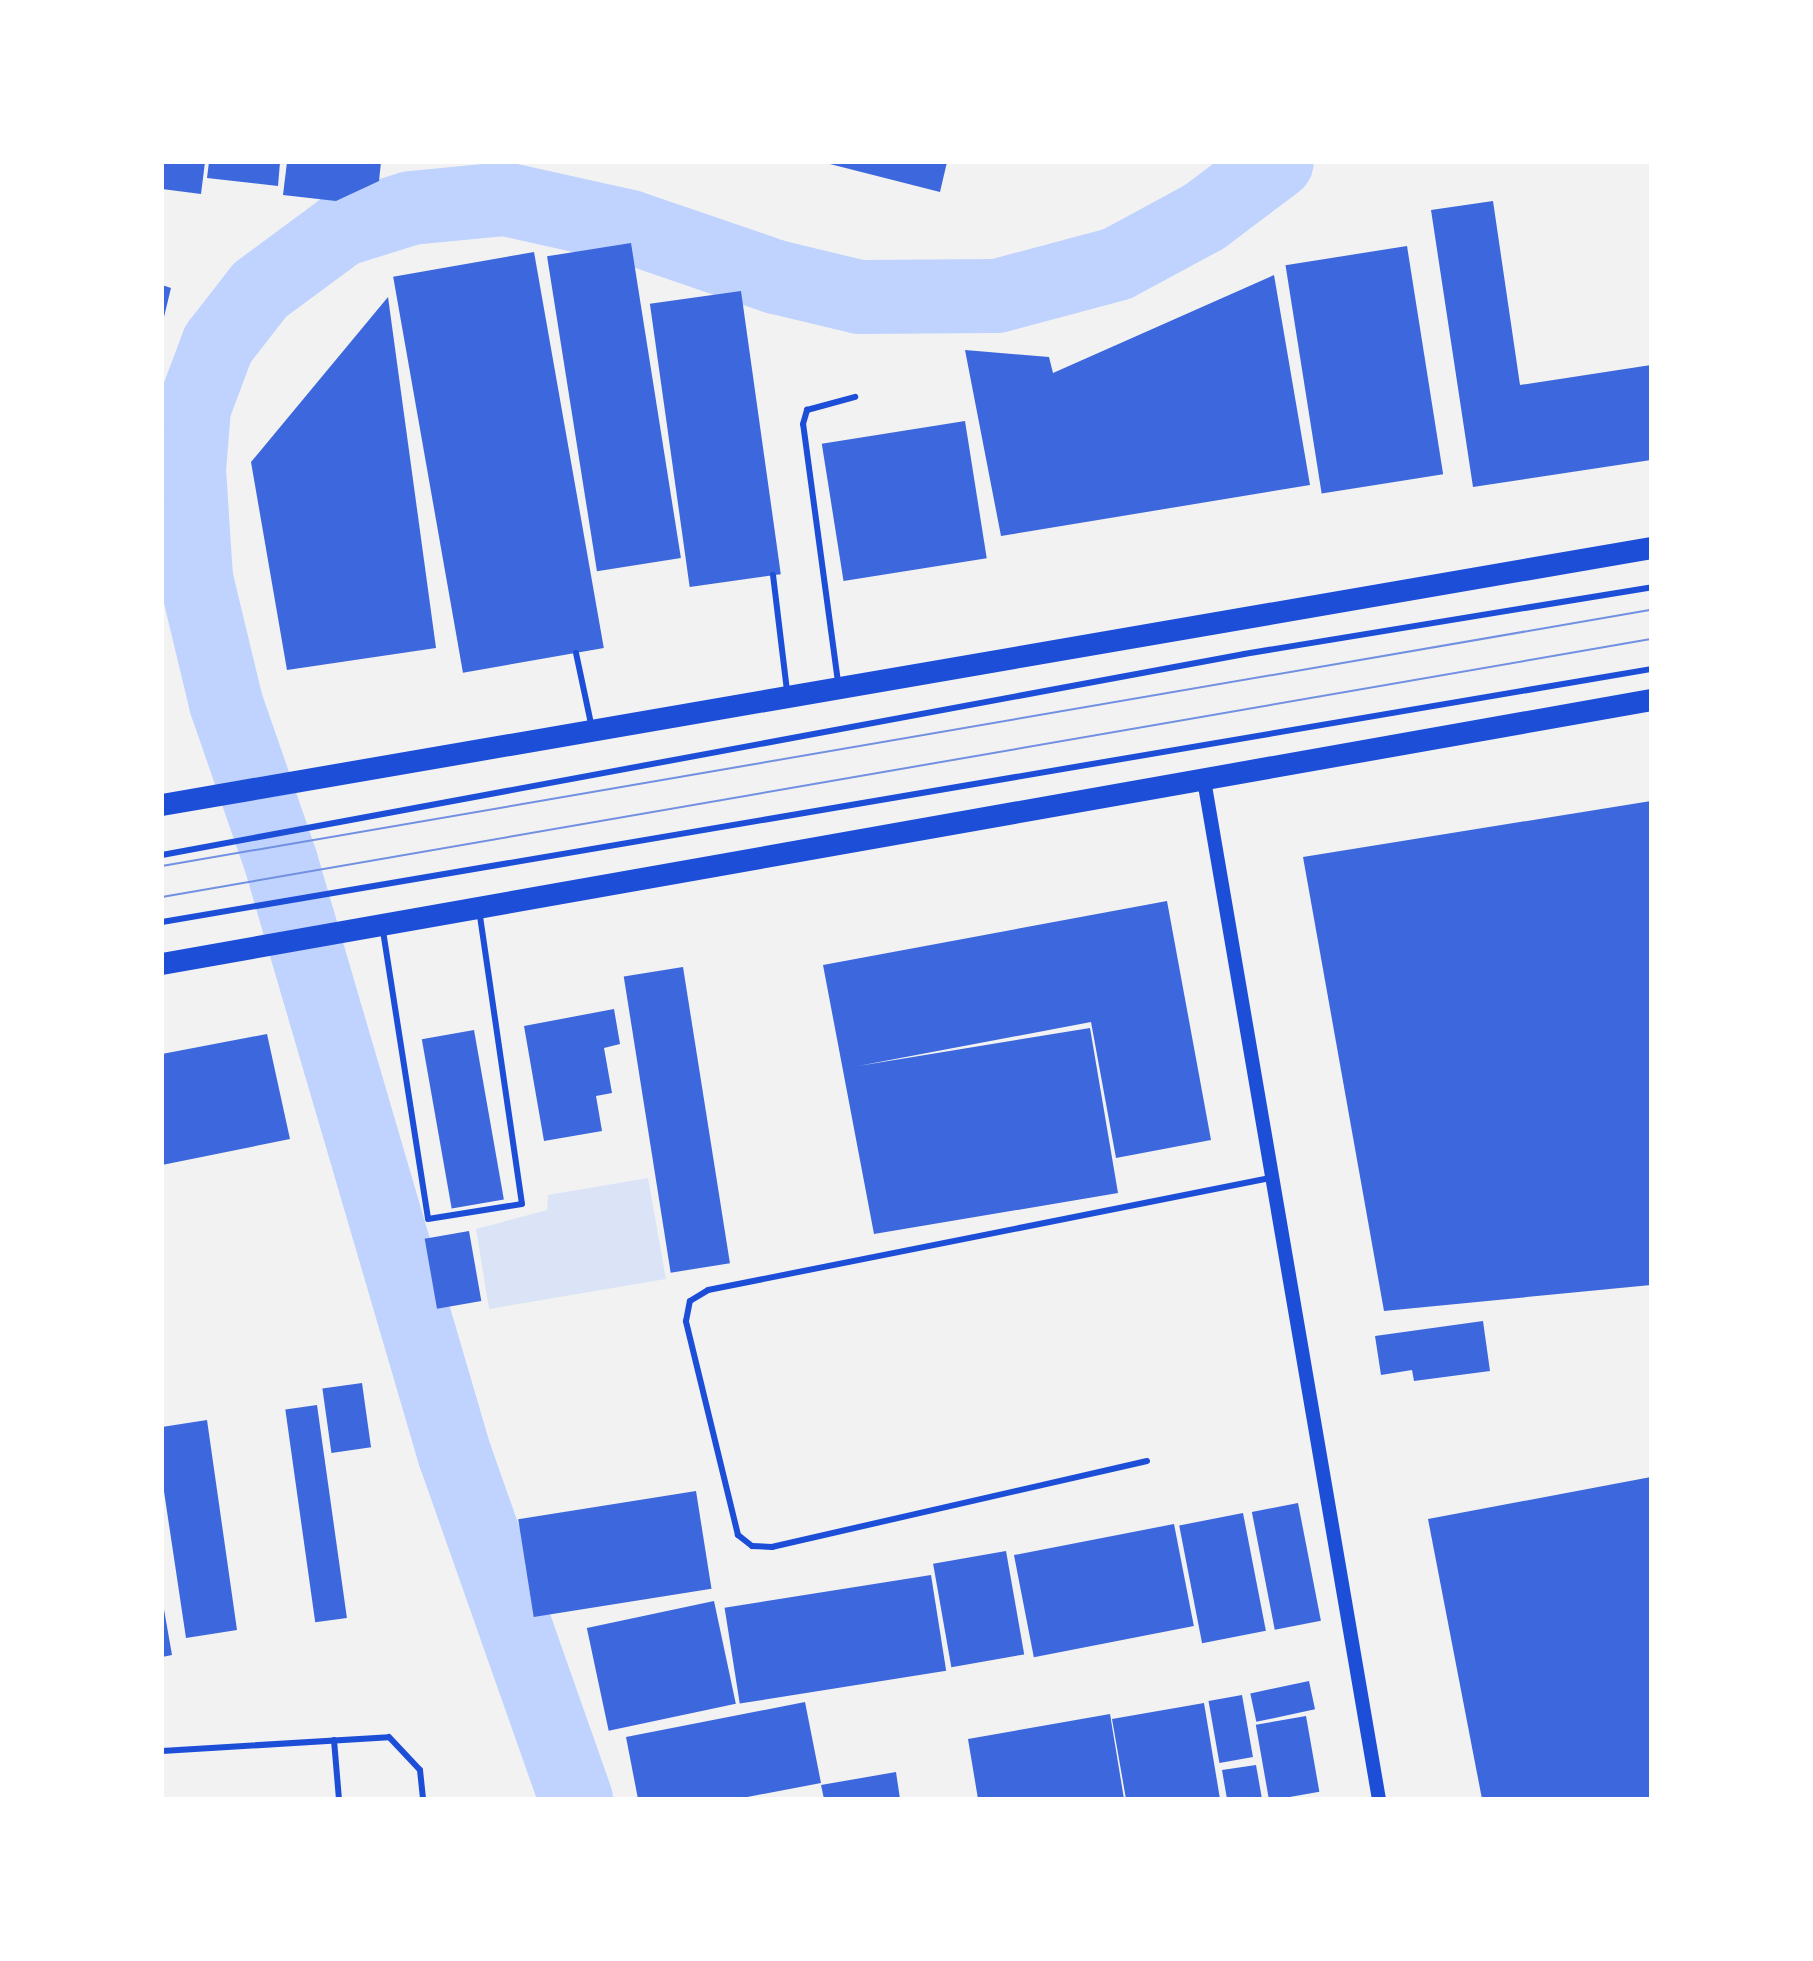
<!DOCTYPE html>
<style>
body{margin:0}
#map{position:relative;width:1813px;height:1961px;overflow:hidden;background:#f2f2f2;font-family:"Space Grotesk",sans-serif}
div>[style]{position:absolute}
.green>*{inset:0;background:#dbe4f7}
.river>*{height:74px;margin:-37px;padding:0 37px;transform-origin:37px;border-radius:37px;background:#bfd3fe}
.building>*{inset:0;background:#3d67dc;transform-origin:0 0}
.service>*{height:6px;margin:-3px;padding:0 3px;transform-origin:3px;border-radius:3px;background:#1d4ed8}
.tertiary>*{height:14px;margin:-7px;padding:0 7px;transform-origin:7px;border-radius:7px;background:#1d4ed8}
.trunk>*{height:22px;margin:-11px;padding:0 11px;transform-origin:11px;border-radius:11px;background:#1d4ed8}
.tram>*{height:2px;margin:-1px;padding:0 1px;transform-origin:1px;border-radius:1px;background:#7290e2}
span{translate:-50% -50%;white-space:nowrap;text-align:center;line-height:1.15;-webkit-text-stroke:8px #fff;paint-order:stroke}
.frame{position:absolute;inset:0;border:164px solid #fff;pointer-events:none}
</style>
<div id="map">
<div class="green">
<i style="clip-path:polygon(648px 1178px,666px 1279px,489px 1309px,476px 1229px,547px 1210px,548px 1195px)"></i>
</div>
<div class="river">
<i style="left:576px;top:1799px;width:364px;rotate:-109.4deg"></i>
<i style="left:455px;top:1456px;width:619px;rotate:-106.33deg"></i>
<i style="left:281px;top:862px;width:168px;rotate:-109.1deg"></i>
<i style="left:226px;top:703px;width:129px;rotate:-103.5deg"></i>
<i style="left:196px;top:578px;width:108px;rotate:-93.7deg"></i>
<i style="left:189px;top:470px;width:62px;rotate:-85.4deg"></i>
<i style="left:194px;top:408px;width:68px;rotate:-69.4deg"></i>
<i style="left:218px;top:344px;width:68px;rotate:-52.1deg"></i>
<i style="left:260px;top:290px;width:101px;rotate:-36.5deg"></i>
<i style="left:341px;top:230px;width:73px;rotate:-17.4deg"></i>
<i style="left:411px;top:208px;width:94px;rotate:-5.5deg"></i>
<i style="left:505px;top:199px;width:128px;rotate:12.6deg"></i>
<i style="left:630px;top:227px;width:154px;rotate:18.9deg"></i>
<i style="left:776px;top:277px;width:85px;rotate:13.5deg"></i>
<i style="left:859px;top:297px;width:138px;rotate:-0.4deg"></i>
<i style="left:997px;top:296px;width:124px;rotate:-14.9deg"></i>
<i style="left:1117px;top:264px;width:99px;rotate:-28.4deg"></i>
<i style="left:1204px;top:217px;width:91px;rotate:-37deg"></i>
</div>
<div class="building">
<i style="clip-path:polygon(162px 162px,205px 162px,201px 194px,162px 189px)"></i>
<i style="clip-path:polygon(209px 162px,280px 162px,278px 186px,207px 178px)"></i>
<i style="clip-path:polygon(287px 162px,381px 162px,379px 181px,336px 201px,283px 195px)"></i>
<i style="clip-path:polygon(822px 162px,947px 162px,940px 192px)"></i>
<i style="clip-path:polygon(1493px 201px,1520px 385px,1651px 365px,1651px 460px,1473px 487px,1431px 210px)"></i>
<i style="left:631px;top:243px;width:319px;height:85px;rotate:81deg"></i>
<i style="left:1407px;top:246px;width:231px;height:123px;rotate:81deg"></i>
<i style="left:534px;top:252px;width:402px;height:143px;rotate:80deg"></i>
<i style="clip-path:polygon(1274px 275px,1310px 485px,1001px 536px,965px 350px,1049px 357px,1053px 373px)"></i>
<i style="clip-path:polygon(162px 285px,171px 288px,163px 321px,162px 321px)"></i>
<i style="left:741px;top:291px;width:286px;height:92px;rotate:82deg"></i>
<i style="clip-path:polygon(388px 297px,436px 648px,287px 670px,251px 462px)"></i>
<i style="left:965px;top:421px;width:139px;height:145px;rotate:81deg"></i>
<i style="clip-path:polygon(1651px 801px,1651px 1285px,1384px 1311px,1303px 857px)"></i>
<i style="clip-path:polygon(1167px 901px,1211px 1140px,1116px 1158px,1091px 1022px,858px 1066px,1090px 1028px,1118px 1193px,874px 1234px,823px 965px)"></i>
<i style="left:683px;top:967px;width:300px;height:60px;rotate:81deg"></i>
<i style="clip-path:polygon(614px 1009px,620px 1044px,604px 1048px,612px 1093px,596px 1096px,602px 1131px,544px 1141px,524px 1026px)"></i>
<i style="left:474px;top:1030px;width:172px;height:53px;rotate:80deg"></i>
<i style="clip-path:polygon(267px 1034px,290px 1139px,162px 1165px,162px 1054px)"></i>
<i style="left:469px;top:1231px;width:71px;height:45px;rotate:80deg"></i>
<i style="clip-path:polygon(1483px 1321px,1490px 1371px,1414px 1381px,1412px 1370px,1381px 1375px,1375px 1336px)"></i>
<i style="left:362px;top:1383px;width:65px;height:40px;rotate:82deg"></i>
<i style="left:317px;top:1405px;width:215px;height:32px;rotate:82deg"></i>
<i style="clip-path:polygon(207px 1420px,237px 1630px,186px 1638px,162px 1478px,162px 1427px)"></i>
<i style="clip-path:polygon(1651px 1477px,1651px 1799px,1482px 1799px,1428px 1519px)"></i>
<i style="left:696px;top:1491px;width:99px;height:180px;rotate:81deg"></i>
<i style="left:1298px;top:1503px;width:120px;height:47px;rotate:79deg"></i>
<i style="left:1243px;top:1513px;width:120px;height:65px;rotate:79deg"></i>
<i style="left:1174px;top:1524px;width:104px;height:163px;rotate:79deg"></i>
<i style="left:1006px;top:1551px;width:105px;height:74px;rotate:80deg"></i>
<i style="left:931px;top:1575px;width:97px;height:209px;rotate:81deg"></i>
<i style="clip-path:polygon(162px 1598px,172px 1655px,162px 1657px)"></i>
<i style="left:714px;top:1601px;width:105px;height:130px;rotate:78deg"></i>
<i style="left:1309px;top:1681px;width:29px;height:60px;rotate:78deg"></i>
<i style="left:1242px;top:1695px;width:63px;height:34px;rotate:80deg"></i>
<i style="clip-path:polygon(805px 1702px,821px 1783px,737px 1799px,638px 1799px,626px 1737px)"></i>
<i style="clip-path:polygon(1204px 1703px,1220px 1799px,1126px 1799px,1112px 1719px)"></i>
<i style="clip-path:polygon(1110px 1714px,1124px 1799px,978px 1799px,968px 1739px)"></i>
<i style="left:1306px;top:1716px;width:77px;height:51px;rotate:80deg"></i>
<i style="clip-path:polygon(1256px 1765px,1262px 1799px,1227px 1799px,1222px 1770px)"></i>
<i style="clip-path:polygon(896px 1772px,900px 1799px,824px 1799px,821px 1785px)"></i>
</div>
<div class="service">
<i style="left:773px;top:575px;width:117px;rotate:83.1deg"></i>
<i style="left:576px;top:653px;width:77px;rotate:78deg"></i>
<i style="left:838px;top:682px;width:260px;rotate:-97.7deg"></i>
<i style="left:803px;top:424px;width:15px;rotate:-74deg"></i>
<i style="left:807px;top:410px;width:50px;rotate:-15.2deg"></i>
<i style="left:162px;top:855px;width:1101px;rotate:-10.52deg"></i>
<i style="left:1244px;top:654px;width:412px;rotate:-9.3deg"></i>
<i style="left:162px;top:922px;width:1510px;rotate:-9.64deg"></i>
<i style="left:383px;top:931px;width:291px;rotate:81.1deg"></i>
<i style="left:428px;top:1219px;width:95px;rotate:-9.1deg"></i>
<i style="left:522px;top:1204px;width:296px;rotate:-98.3deg"></i>
<i style="left:1147px;top:1461px;width:385px;rotate:167.1deg"></i>
<i style="left:772px;top:1547px;width:20px;rotate:-177deg"></i>
<i style="left:752px;top:1546px;width:18px;rotate:-142deg"></i>
<i style="left:738px;top:1535px;width:220px;rotate:-103.7deg"></i>
<i style="left:686px;top:1321px;width:20px;rotate:-79deg"></i>
<i style="left:690px;top:1301px;width:21px;rotate:-31deg"></i>
<i style="left:708px;top:1290px;width:573px;rotate:-11.27deg"></i>
<i style="left:334px;top:1740px;width:59px;rotate:85.2deg"></i>
<i style="left:162px;top:1751px;width:227px;rotate:-3.5deg"></i>
<i style="left:389px;top:1737px;width:45px;rotate:46.8deg"></i>
<i style="left:420px;top:1770px;width:29px;rotate:84deg"></i>
</div>
<div class="tertiary">
<i style="left:1204px;top:780px;width:1034px;rotate:80.26deg"></i>
</div>
<div class="trunk">
<i style="left:162px;top:805px;width:1511px;rotate:-9.79deg"></i>
<i style="left:162px;top:964px;width:1512px;rotate:-10.05deg"></i>
</div>
<div class="tram">
<i style="left:162px;top:866px;width:1511px;rotate:-9.76deg"></i>
<i style="left:162px;top:897px;width:1511px;rotate:-9.83deg"></i>
</div>
<div class="frame"></div>
</div>
